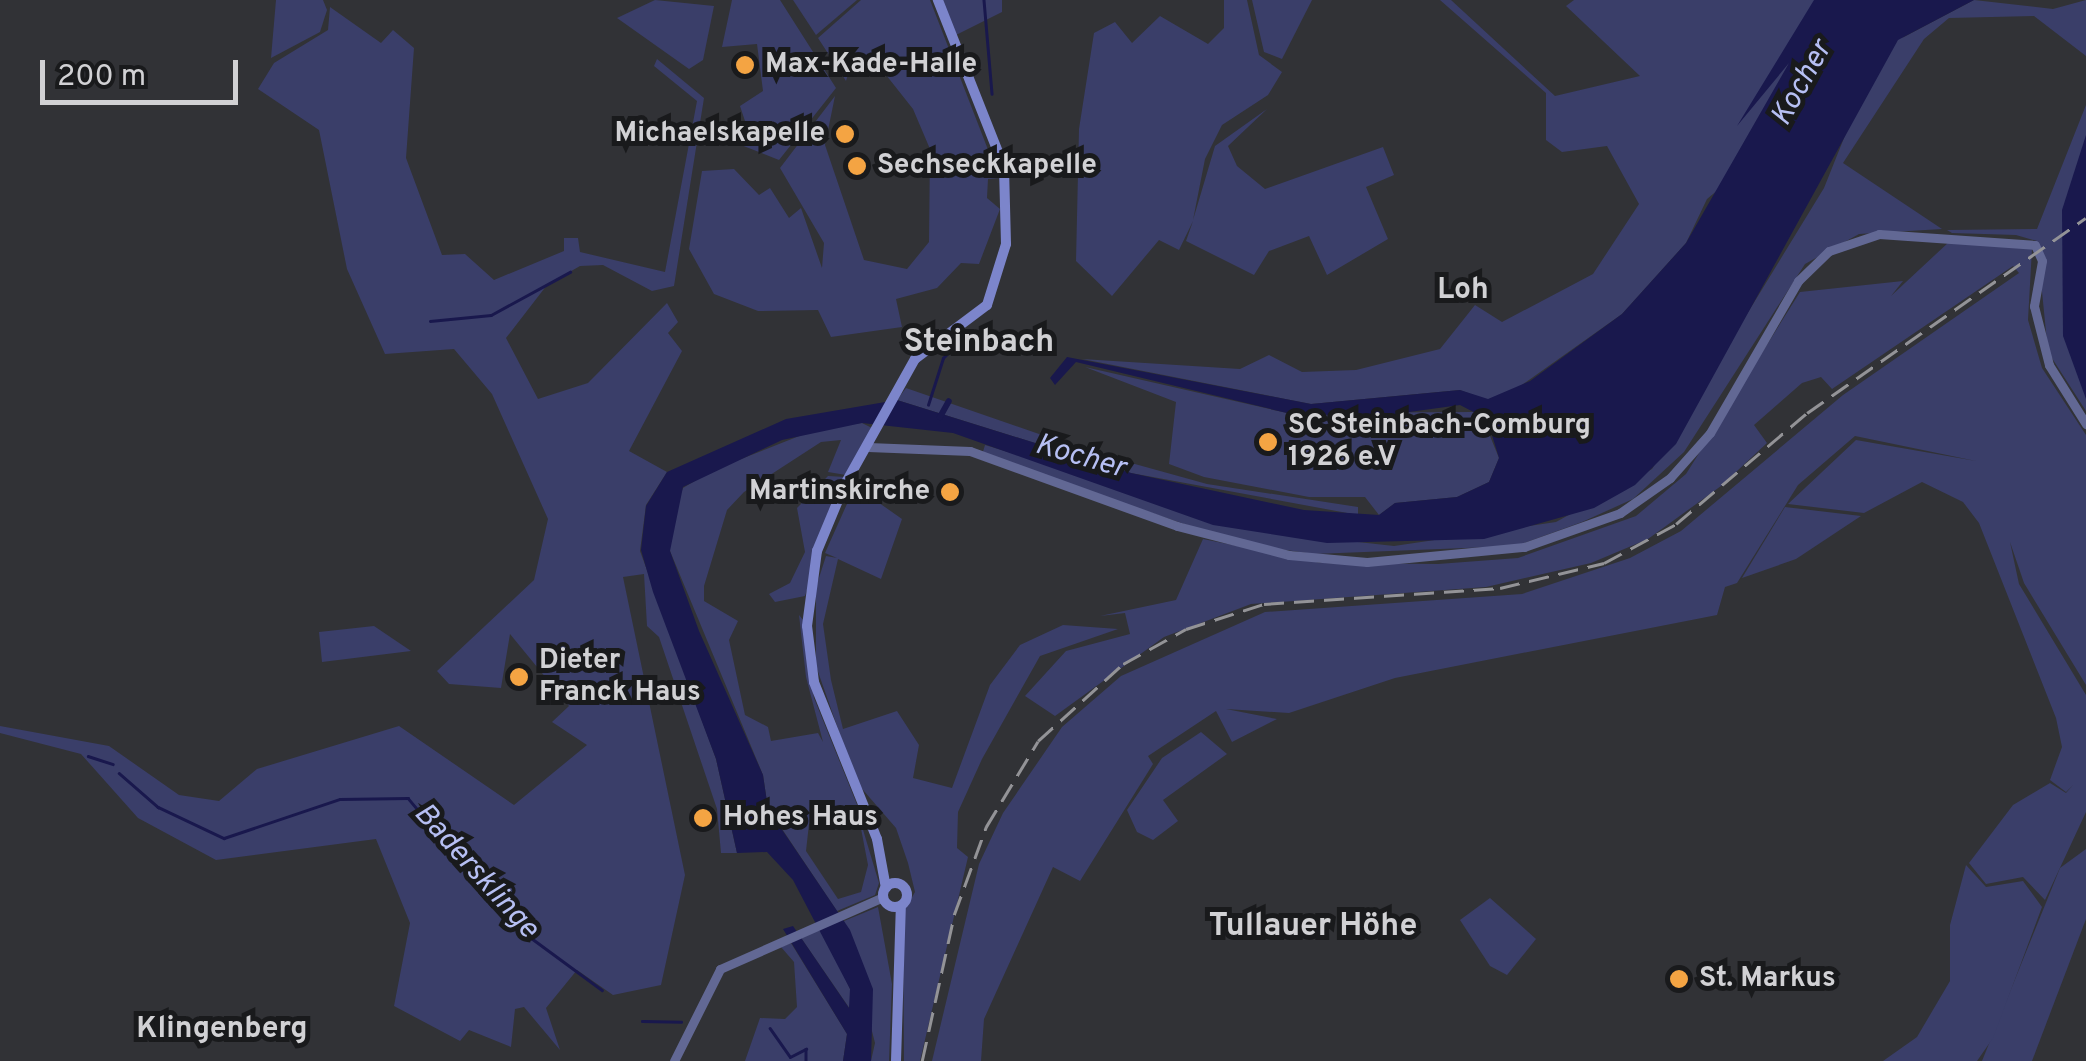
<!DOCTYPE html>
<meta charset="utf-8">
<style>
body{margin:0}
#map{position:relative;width:2086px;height:1061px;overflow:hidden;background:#313236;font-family:Overpass,sans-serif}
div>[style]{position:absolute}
.green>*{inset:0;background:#3a3e69}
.water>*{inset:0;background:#19184d}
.stream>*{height:2.5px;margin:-1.25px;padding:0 1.25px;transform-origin:1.25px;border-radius:1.25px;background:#19184d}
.canal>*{height:6px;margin:-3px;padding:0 3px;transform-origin:3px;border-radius:3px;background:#19184d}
.tertiary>*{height:9px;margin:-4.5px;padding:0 4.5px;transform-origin:4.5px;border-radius:4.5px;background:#626894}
.secondary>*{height:10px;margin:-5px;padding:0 5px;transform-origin:5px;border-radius:5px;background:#7c85cb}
.secondary>.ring{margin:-5px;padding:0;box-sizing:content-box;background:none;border:10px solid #7c85cb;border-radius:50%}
.rail>*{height:2.5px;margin-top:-1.25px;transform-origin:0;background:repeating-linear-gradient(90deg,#939397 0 20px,transparent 0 30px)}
.dots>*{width:28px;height:28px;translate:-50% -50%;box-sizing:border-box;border:5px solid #191a1c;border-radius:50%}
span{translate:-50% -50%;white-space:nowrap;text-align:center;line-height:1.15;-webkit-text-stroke:10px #191a1c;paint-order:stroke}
.poi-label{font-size:28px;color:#d1d1d4;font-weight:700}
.left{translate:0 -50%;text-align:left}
.right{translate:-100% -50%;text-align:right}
.water-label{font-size:30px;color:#b6bff3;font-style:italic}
.neighbourhood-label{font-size:30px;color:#d1d1d4;font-weight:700}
.quarter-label{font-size:32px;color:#d1d1d4;font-weight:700}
.scale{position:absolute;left:40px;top:60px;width:198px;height:45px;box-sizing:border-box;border:5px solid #d1d1d4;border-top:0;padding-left:12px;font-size:30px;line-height:35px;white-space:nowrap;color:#d1d1d4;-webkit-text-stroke:8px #191a1c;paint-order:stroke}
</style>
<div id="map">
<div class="green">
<i style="clip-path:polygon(276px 0,323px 0,327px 10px,320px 32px,271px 58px)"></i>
<i style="clip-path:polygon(655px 0,714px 6px,703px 60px,689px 69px,617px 18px)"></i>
<i style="clip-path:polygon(732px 0,780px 0,836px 88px,779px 160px,736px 143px,748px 130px,740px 106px,763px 91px,757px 44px,722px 47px)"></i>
<i style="clip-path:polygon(793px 0,857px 0,816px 35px)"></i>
<i style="clip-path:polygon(861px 0,930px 0,999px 178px,988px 179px,987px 198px,1000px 209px,979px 264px,961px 263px,937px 288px,896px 299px,902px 327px,831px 337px,818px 310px,758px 311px,714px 294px,689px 249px,702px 171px,734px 169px,759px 195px,770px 188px,789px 218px,801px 208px,822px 268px,824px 243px,780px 168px,835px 96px,825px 145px,864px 260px,907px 269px,929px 242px,930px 149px,913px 109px,875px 61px,850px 68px,846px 81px,818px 38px)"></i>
<i style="clip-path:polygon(942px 0,1002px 0,1002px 12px,956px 35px)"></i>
<i style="clip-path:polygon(1224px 0,1247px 0,1259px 55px,1282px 72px,1268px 95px,1222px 125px,1205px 159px,1193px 220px,1215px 146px,1267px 109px,1228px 146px,1237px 166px,1265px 189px,1383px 147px,1394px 175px,1366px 187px,1388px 239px,1327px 275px,1309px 236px,1269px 251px,1254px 275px,1186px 241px,1193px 221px,1179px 250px,1159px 240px,1112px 296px,1076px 261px,1079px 129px,1094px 33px,1115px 22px,1132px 43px,1160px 16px,1208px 44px,1224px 28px)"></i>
<i style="clip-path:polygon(1252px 0,1312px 0,1282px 59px,1264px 52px)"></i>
<i style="clip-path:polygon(1440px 0,1451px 0,1555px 96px,1640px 76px,1566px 6px,1574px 0,1958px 0,1934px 10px,1902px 38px,1974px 0,2053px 9px,2086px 0,2086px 56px,2034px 16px,1949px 18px,1924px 39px,1843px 163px,1942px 229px,1859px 234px,1805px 264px,1684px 452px,1633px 499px,1582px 522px,1516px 546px,1314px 554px,1243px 544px,982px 455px,985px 445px,1277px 533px,1394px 546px,1556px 522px,1652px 469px,1824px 188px,1858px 103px,1897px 41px,1707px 199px,1686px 243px,1622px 314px,1481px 414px,1499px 458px,1489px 482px,1457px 497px,1395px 503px,1379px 515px,1365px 497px,1309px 497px,1204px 477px,1169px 464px,1176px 402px,1085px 367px,1287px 413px,1473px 412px,1481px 398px,1460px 390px,1311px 404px,1082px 359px,1240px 369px,1269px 355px,1302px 372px,1356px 370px,1440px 349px,1475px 305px,1502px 322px,1593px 274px,1639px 204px,1607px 146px,1562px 152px,1546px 140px,1546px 93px)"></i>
<i style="clip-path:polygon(330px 7px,381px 43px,393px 30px,414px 48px,406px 158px,442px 255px,465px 254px,494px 280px,564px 251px,564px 238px,578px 238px,580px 252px,665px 272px,697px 101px,654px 66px,657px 59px,704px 98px,674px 286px,652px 291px,603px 265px,580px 266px,547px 285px,506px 338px,538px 399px,588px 383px,667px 303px,678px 322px,668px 333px,682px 351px,629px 451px,667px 472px,646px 505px,640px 551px,716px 759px,737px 853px,721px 853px,717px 809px,659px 637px,647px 626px,644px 574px,623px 577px,685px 875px,661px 985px,613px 995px,577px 970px,546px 1008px,560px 1050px,524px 1007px,515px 1009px,511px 1047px,469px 1030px,460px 1041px,394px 1006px,410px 923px,376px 839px,216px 860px,138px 818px,81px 754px,0 733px,0 726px,109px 746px,179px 795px,219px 801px,257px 769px,399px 726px,514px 805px,587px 745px,552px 722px,569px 706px,510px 634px,501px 688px,449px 684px,437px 671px,534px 580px,548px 519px,492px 394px,454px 349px,385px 354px,347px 269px,319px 130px,258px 89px,274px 63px,328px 30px)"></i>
<i style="clip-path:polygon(2086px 105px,2086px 411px,2048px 352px,2037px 241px,2016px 235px,1952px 233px,1947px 230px,2037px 229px)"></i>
<i style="clip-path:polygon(1950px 241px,2032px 249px,2028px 320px,2042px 368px,2086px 435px,2086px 685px,2024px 583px,2010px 542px,2019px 584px,2086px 695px,2086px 812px,2045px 900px,2023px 877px,1986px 884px,1969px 863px,2013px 805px,2050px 783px,2066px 793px,2073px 785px,2066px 792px,2050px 780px,2062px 747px,2056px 718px,1979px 523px,1963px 502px,1922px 482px,1864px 513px,1788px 504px,1856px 440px,1976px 461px,1855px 436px,1798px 485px,1737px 583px,1725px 587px,1717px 615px,1395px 678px,1289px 713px,1226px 709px,1277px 719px,1232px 742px,1216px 711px,1148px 756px,1153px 764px,1080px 881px,1053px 867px,984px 1019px,981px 1061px,932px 1061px,979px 864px,1003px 813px,1062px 727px,1121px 676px,1265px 612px,1522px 594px,1630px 558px,1681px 531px,1843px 395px,2019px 273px,2013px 266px,1832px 389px,1821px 377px,1802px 383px,1754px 425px,1767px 443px,1721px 486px,1648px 539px,1591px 563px,1486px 587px,1251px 604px,1164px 637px,1055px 716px,1025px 696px,1066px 651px,1130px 634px,1125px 613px,1100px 616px,1176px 600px,1203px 539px,1321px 563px,1438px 564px,1518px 558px,1636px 516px,1686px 474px,1800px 292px,1903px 281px,1891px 296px)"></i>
<i style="clip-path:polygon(906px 388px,1088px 451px,1207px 484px,1358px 507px,1358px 515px,1131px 473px,897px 400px)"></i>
<i style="clip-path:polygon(862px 423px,874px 429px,846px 475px,828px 472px,841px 440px,821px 442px,744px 492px,727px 510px,704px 586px,704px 601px,738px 621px,729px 640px,745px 715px,768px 727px,771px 741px,818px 733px,823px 742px,806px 677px,799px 615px,804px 621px,814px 698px,858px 807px,809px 824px,806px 851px,838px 899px,861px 892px,868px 865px,858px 813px,879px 883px,875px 895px,837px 911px,768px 808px,763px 775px,670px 551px,670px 520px,683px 488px,713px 470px,822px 427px)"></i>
<i style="clip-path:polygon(828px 476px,845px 477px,805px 596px,775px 602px,769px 594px,790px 583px,805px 552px,797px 508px)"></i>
<i style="clip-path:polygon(855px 486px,902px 519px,881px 579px,838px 559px,823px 624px,831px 680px,843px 729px,897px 711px,919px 745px,913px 778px,952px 788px,990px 685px,1020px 645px,1063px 625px,1118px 629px,1040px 656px,982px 759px,958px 812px,957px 848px,968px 857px,920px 1061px,904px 1061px,903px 913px,915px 892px,908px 863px,896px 828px,857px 783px,816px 666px,816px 587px,826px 556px,837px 558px,825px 553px)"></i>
<i style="clip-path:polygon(1785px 507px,1861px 516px,1796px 559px,1742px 578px)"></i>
<i style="clip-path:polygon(374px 626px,411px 651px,322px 662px,319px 632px)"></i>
<i style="clip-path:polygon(1201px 732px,1227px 754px,1163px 800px,1178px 821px,1153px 840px,1137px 832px,1127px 810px,1162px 758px)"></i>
<i style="clip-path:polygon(2086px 849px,2086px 919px,2032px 1061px,1982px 1061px,2060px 868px)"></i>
<i style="clip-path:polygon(1966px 865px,1986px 887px,2023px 881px,2042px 907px,1993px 1038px,1977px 1061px,1883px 1061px,1917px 1037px,1950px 981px,1950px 925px)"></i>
<i style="clip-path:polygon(1490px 898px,1536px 939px,1507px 975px,1490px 966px,1460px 920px)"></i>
<i style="clip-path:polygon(878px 907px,892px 984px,889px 1061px,871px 1061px,875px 1043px,844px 921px)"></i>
<i style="clip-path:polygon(820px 922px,850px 989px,850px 1009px,797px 932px)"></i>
<i style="clip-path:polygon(791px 943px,847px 1034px,843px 1061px,745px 1061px,760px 1018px,785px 1019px,797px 1007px,794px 962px,781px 947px)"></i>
</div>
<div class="water">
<i style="clip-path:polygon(1814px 0,1974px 0,1898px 40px,1676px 444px,1635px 485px,1594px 508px,1484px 539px,1327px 543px,1213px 525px,953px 433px,862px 423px,782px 440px,683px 487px,670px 551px,699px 631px,763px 775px,768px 809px,850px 930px,873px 989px,871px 1061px,843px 1061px,847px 1034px,783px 929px,793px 926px,849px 1008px,850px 989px,793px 880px,767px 852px,737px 853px,716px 759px,653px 592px,641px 550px,646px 506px,667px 472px,786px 419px,897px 400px,1131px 473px,1304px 510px,1379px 515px,1395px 503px,1457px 497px,1489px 482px,1499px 458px,1487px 419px,1460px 405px,1373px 417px,1287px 413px,1076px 362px,1055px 385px,1050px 378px,1067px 357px,1311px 404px,1460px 390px,1488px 399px,1530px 381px,1622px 314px,1686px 243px,1789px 63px,1737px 126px)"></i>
<i style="clip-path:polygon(2086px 135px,2086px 399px,2063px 336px,2062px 210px)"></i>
</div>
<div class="stream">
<i style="left:984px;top:0;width:94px;rotate:85.1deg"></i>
<i style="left:430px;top:321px;width:61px;rotate:-5.6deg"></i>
<i style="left:491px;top:315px;width:90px;rotate:-28.6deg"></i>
<i style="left:928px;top:405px;width:49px;rotate:-72.3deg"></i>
<i style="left:943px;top:358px;width:28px;rotate:-46deg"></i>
<i style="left:88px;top:756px;width:26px;rotate:18deg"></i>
<i style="left:119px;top:773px;width:52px;rotate:41.1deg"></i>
<i style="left:158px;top:807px;width:73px;rotate:25.2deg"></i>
<i style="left:224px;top:838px;width:122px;rotate:-18.6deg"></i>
<i style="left:340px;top:799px;width:68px;rotate:-0.8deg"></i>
<i style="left:408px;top:798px;width:167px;rotate:50.1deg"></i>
<i style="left:515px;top:926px;width:108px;rotate:36.3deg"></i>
<i style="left:642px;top:1021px;width:39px;rotate:1deg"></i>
<i style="left:770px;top:1028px;width:35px;rotate:55deg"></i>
<i style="left:790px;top:1057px;width:18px;rotate:-27deg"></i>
<i style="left:806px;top:1049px;width:12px;rotate:90deg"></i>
</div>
<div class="canal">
<i style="left:940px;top:417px;width:18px;rotate:-61deg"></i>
</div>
<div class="tertiary">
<i style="left:868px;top:447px;width:102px;rotate:2.2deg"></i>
<i style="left:970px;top:451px;width:220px;rotate:19.9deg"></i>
<i style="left:1177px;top:526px;width:116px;rotate:14.5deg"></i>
<i style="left:1289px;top:555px;width:78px;rotate:5.1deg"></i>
<i style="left:1367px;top:562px;width:158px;rotate:-5.5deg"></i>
<i style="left:1524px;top:547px;width:102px;rotate:-19.5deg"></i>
<i style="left:1620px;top:513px;width:61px;rotate:-35deg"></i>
<i style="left:1670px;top:478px;width:60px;rotate:-48.4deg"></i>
<i style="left:1710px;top:433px;width:176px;rotate:-59.9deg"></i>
<i style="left:1798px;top:281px;width:43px;rotate:-44.1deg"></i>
<i style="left:1829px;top:251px;width:53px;rotate:-18.8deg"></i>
<i style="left:1879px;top:234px;width:156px;rotate:4deg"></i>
<i style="left:2035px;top:245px;width:17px;rotate:66deg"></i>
<i style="left:2042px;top:261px;width:46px;rotate:100.1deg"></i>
<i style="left:2034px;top:306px;width:61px;rotate:75.7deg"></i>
<i style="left:2049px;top:365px;width:70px;rotate:57.9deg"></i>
<i style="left:674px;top:1061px;width:103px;rotate:-63.4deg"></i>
<i style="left:720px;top:969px;width:178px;rotate:-23.8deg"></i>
</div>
<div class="secondary">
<i class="ring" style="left:883px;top:883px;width:14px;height:14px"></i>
<i style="left:886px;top:888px;width:50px;rotate:-100.4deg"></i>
<i style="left:877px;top:839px;width:169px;rotate:-111.9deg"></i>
<i style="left:814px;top:682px;width:56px;rotate:-97.1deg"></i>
<i style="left:807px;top:626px;width:76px;rotate:-82.4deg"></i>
<i style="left:817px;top:551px;width:70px;rotate:-67.4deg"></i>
<i style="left:844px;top:486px;width:145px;rotate:-60.8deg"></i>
<i style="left:915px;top:359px;width:90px;rotate:-36.9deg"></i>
<i style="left:987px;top:305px;width:64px;rotate:-72.7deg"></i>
<i style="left:1006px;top:244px;width:77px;rotate:-91.5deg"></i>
<i style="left:1004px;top:167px;width:180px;rotate:-111.6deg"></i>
<i style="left:896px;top:1061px;width:155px;rotate:-88.2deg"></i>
</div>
<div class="rail">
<i style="left:922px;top:1061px;width:149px;rotate:-77.6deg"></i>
<i style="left:954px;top:915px;width:94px;rotate:-70deg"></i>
<i style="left:986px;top:827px;width:100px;rotate:-58.8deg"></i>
<i style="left:1038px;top:741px;width:115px;rotate:-42.2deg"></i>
<i style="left:1123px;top:664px;width:72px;rotate:-29.1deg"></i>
<i style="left:1186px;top:629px;width:82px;rotate:-17.8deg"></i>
<i style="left:1264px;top:604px;width:237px;rotate:-3.9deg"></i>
<i style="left:1500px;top:588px;width:107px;rotate:-13.5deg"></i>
<i style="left:1604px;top:563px;width:82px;rotate:-28.4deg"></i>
<i style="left:1676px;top:524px;width:172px;rotate:-40.3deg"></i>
<i style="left:1807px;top:413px;width:340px;rotate:-35deg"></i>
</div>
<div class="dots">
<i style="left:745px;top:65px;background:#f4a443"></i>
<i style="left:845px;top:134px;background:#f4a443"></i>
<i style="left:857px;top:166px;background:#f4a443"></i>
<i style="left:1268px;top:442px;background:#f4a443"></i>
<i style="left:950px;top:492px;background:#f4a443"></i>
<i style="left:519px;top:677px;background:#f4a443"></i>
<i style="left:703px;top:818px;background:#f4a443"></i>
<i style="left:1679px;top:979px;background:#f4a443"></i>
</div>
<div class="poi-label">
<span class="left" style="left:765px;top:65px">Max-Kade-Halle</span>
<span class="right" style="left:825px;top:134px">Michaelskapelle</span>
<span class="left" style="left:877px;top:166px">Sechseckkapelle</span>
<span class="left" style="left:1288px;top:442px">SC Steinbach-Comburg<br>1926 e.V</span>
<span class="right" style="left:930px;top:492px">Martinskirche</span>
<span class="left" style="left:539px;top:677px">Dieter<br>Franck Haus</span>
<span class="left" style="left:723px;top:818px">Hohes Haus</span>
<span class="left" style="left:1699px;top:979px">St. Markus</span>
</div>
<div class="water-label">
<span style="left:1803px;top:84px;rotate:-61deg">Kocher</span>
<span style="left:1080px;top:458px;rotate:16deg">Kocher</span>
<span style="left:475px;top:872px;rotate:48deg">Badersklinge</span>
</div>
<div class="neighbourhood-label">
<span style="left:1463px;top:291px">Loh</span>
<span style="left:222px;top:1030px">Klingenberg</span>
</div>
<div class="quarter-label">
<span style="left:979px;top:343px">Steinbach</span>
<span style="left:1313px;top:927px">Tullauer Höhe</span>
</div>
<div class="scale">200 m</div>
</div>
